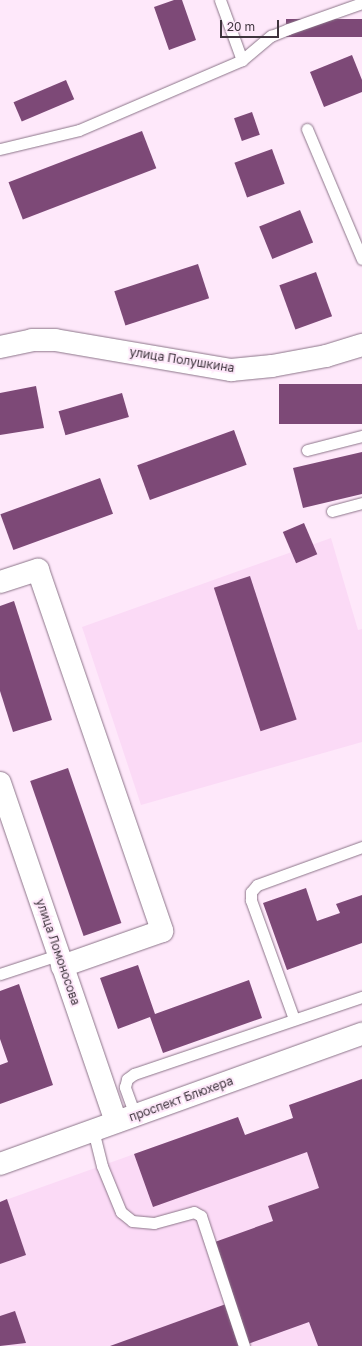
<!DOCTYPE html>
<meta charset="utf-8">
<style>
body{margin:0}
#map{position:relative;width:362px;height:1346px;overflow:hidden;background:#fee8fa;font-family:"Golos Text",sans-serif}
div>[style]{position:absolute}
.built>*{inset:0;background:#fbdaf6}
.building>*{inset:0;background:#7d4977;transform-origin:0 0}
.roads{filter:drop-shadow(0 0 1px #8c7589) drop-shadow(0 0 1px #8c7589)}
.service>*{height:11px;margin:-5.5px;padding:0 5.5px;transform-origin:5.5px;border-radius:5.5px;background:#fff}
.minor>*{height:22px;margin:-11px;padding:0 11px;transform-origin:11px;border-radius:11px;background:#fff}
.secondary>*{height:22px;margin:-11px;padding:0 11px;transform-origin:11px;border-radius:11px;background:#fff}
span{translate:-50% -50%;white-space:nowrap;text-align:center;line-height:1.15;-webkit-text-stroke:4px #fee8fa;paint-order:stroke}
.street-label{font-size:12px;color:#3e343d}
.scale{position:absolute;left:220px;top:20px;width:59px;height:18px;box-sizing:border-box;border:2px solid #3e343d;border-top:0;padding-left:5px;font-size:12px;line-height:14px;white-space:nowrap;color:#3e343d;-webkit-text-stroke:3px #fee8fa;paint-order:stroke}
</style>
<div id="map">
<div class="built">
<i style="clip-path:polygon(331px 538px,358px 630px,362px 629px,362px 742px,141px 805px,82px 627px)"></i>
<i style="clip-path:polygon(362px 1079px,362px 1346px,0 1346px,0 1202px,238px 1117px,245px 1135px,293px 1118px,289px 1105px)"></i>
</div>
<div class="building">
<i style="clip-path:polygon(174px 0,182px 0,196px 40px,169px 50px,154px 7px)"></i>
<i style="left:362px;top:19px;width:18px;height:76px;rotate:90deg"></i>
<i style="clip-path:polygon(352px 55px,362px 80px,362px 92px,324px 107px,310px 72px)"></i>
<i style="left:66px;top:80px;width:21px;height:57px;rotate:67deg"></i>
<i style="left:252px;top:112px;width:24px;height:19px;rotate:71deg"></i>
<i style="left:142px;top:131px;width:40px;height:143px;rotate:69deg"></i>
<i style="left:272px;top:149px;width:37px;height:40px;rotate:70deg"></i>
<i style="left:300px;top:210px;width:35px;height:44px;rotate:68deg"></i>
<i style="left:198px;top:264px;width:36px;height:88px;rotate:72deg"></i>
<i style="left:316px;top:272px;width:47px;height:39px;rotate:70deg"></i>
<i style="left:362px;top:384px;width:40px;height:83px;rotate:90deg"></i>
<i style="clip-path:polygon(36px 386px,44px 428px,0 435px,0 393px)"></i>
<i style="left:122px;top:393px;width:25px;height:66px;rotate:74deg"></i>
<i style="left:234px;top:430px;width:37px;height:103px;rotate:70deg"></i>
<i style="clip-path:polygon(362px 452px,362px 494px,303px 508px,293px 468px)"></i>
<i style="left:100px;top:478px;width:38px;height:106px;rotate:70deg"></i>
<i style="left:304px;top:523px;width:34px;height:23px;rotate:67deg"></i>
<i style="left:250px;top:576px;width:151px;height:38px;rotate:72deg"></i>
<i style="clip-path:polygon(14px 601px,52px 720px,13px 732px,0 691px,0 606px)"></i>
<i style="left:68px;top:768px;width:164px;height:40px;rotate:71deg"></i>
<i style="clip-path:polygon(306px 888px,317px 921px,340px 913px,336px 904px,362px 895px,362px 943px,287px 970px,263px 903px)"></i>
<i style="clip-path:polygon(138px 965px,155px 1014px,249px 980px,262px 1018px,163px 1053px,150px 1017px,118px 1029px,100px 978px)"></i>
<i style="clip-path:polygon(19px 984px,53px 1085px,0 1104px,0 1065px,8px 1062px,0 1039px,0 991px)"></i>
<i style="clip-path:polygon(362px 1079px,362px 1346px,318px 1346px,309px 1322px,248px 1344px,212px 1243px,273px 1221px,268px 1206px,319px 1188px,307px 1152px,153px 1207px,134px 1154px,238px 1117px,245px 1135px,293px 1118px,289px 1105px)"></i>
<i style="clip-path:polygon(7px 1199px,26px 1255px,0 1264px,0 1202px)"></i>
<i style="clip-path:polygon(226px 1304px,241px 1346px,110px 1346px)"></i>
<i style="clip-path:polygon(15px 1311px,26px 1343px,0 1346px,0 1316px)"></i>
</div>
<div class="roads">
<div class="service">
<i style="left:220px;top:0;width:64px;rotate:69.9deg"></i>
<i style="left:307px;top:129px;width:141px;rotate:67.1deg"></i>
<i style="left:0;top:149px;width:81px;rotate:-13.5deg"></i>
<i style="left:79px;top:130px;width:177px;rotate:-23.2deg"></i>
<i style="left:242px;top:60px;width:38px;rotate:-40deg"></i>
<i style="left:271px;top:36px;width:18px;rotate:-22deg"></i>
<i style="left:288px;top:29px;width:78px;rotate:-19.4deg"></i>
<i style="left:307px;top:450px;width:57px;rotate:-14.3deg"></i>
<i style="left:332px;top:511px;width:31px;rotate:-15deg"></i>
<i style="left:0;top:974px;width:61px;rotate:-18.1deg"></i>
<i style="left:294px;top:1019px;width:127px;rotate:-109.9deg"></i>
<i style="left:251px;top:900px;width:8px;rotate:-90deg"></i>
<i style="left:251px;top:892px;width:9px;rotate:-49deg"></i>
<i style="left:257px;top:885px;width:112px;rotate:-19.9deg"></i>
<i style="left:135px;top:1115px;width:30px;rotate:-110deg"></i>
<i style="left:125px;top:1087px;width:8px;rotate:-76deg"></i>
<i style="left:127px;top:1079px;width:9px;rotate:-36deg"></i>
<i style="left:134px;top:1074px;width:241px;rotate:-18.7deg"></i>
<i style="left:93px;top:1130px;width:37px;rotate:76deg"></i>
<i style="left:102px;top:1166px;width:50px;rotate:67.6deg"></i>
<i style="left:121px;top:1212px;width:14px;rotate:39deg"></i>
<i style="left:132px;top:1221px;width:22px;rotate:5deg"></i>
<i style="left:154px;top:1223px;width:41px;rotate:-15.4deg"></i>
<i style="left:194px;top:1212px;width:8px;rotate:30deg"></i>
<i style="left:201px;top:1216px;width:137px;rotate:71.7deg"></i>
</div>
<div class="minor">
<i style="left:0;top:347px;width:33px;rotate:-12deg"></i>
<i style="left:32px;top:340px;width:23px"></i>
<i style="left:55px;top:340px;width:179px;rotate:9.7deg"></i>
<i style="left:231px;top:370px;width:41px;rotate:-5.6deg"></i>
<i style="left:272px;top:366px;width:55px;rotate:-10.5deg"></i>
<i style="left:326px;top:356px;width:38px;rotate:-17deg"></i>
<i style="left:0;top:582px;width:40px;rotate:-18deg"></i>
<i style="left:38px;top:570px;width:382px;rotate:71deg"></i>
<i style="left:162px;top:931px;width:106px;rotate:160.7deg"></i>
<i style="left:0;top:783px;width:358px;rotate:71.1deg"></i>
</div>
<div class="secondary">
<i style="left:0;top:1164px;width:385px;rotate:-19.8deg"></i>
</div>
</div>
<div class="street-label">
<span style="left:182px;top:360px;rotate:9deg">улица Полушкина</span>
<span style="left:58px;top:952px;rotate:71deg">улица Ломоносова</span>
<span style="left:181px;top:1099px;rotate:-20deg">проспект Блюхера</span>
</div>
<div class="scale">20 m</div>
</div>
